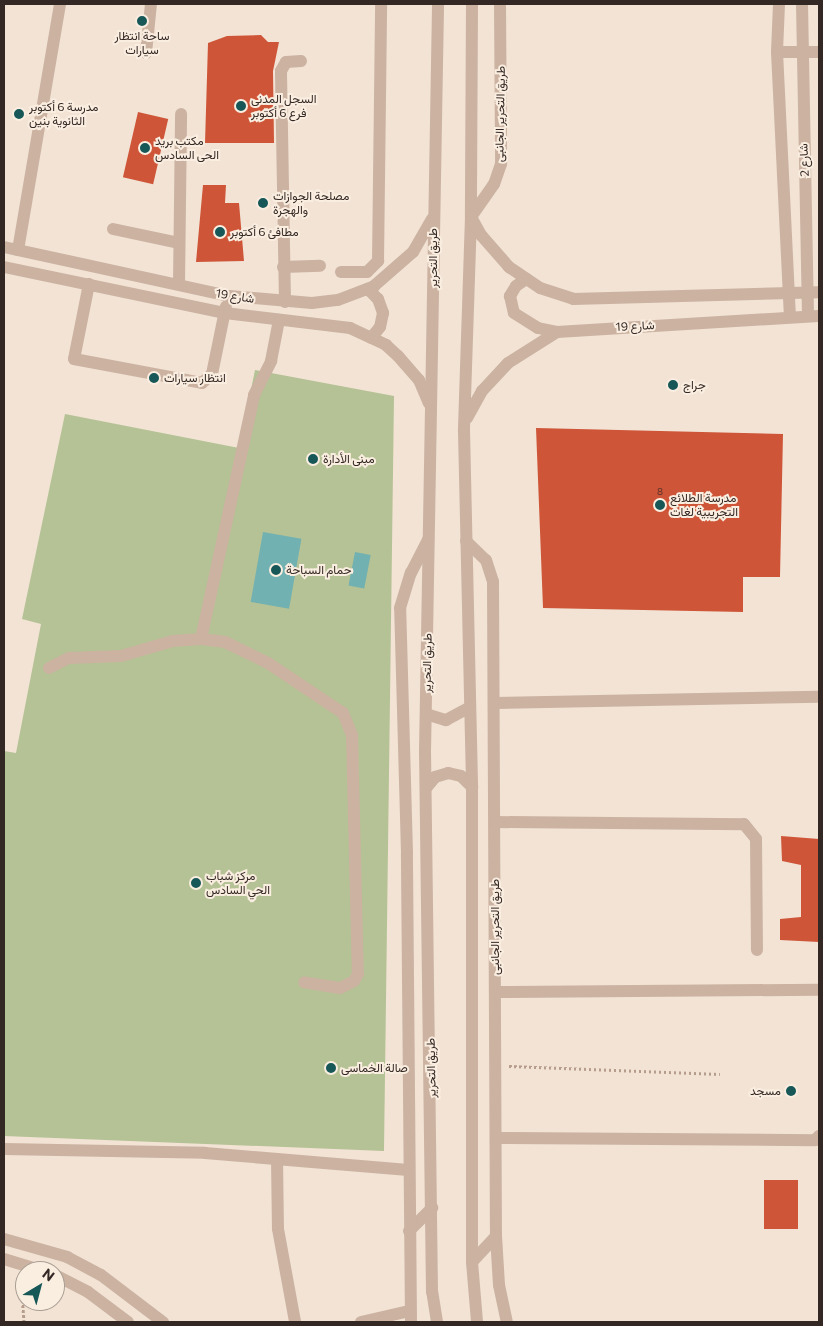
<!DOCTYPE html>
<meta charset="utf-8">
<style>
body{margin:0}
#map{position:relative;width:823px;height:1326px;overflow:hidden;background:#f2e3d5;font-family:Commissioner,Vazirmatn,sans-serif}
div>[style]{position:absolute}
.green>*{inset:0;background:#b5c295}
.water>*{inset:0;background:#72b1b1;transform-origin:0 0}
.building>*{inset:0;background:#ce5537;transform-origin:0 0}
.path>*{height:3px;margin-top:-1.5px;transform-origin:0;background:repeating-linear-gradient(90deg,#b69c8b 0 2.5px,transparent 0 5px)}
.minor>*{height:12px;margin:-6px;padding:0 6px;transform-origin:6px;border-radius:6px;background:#cbb2a1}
.dots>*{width:14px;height:14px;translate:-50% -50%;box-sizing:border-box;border:2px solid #faeee1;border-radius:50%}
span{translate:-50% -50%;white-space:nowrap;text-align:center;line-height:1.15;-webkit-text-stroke:4px #faeee1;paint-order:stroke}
.number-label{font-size:10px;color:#5a3329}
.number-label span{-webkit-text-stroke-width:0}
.poi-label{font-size:12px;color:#342824}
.left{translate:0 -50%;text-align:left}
.right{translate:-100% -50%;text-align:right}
.street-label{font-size:12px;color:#342824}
.frame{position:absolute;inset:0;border:5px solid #342824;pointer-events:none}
.north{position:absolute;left:15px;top:1261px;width:50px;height:50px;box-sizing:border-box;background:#faeee1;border:1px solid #ab9f95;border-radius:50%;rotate:37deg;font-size:14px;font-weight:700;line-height:20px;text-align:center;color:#342824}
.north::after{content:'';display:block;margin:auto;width:18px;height:22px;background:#175758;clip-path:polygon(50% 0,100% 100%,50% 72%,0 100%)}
</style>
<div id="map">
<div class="green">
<i style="clip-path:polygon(255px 370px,394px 396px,384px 1151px,4px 1136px,4px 751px,16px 753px,41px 624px,22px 619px,65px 414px,239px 448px)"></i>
</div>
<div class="water">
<i style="left:263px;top:532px;width:39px;height:71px;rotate:10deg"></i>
<i style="left:355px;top:552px;width:16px;height:34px;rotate:11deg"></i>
</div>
<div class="building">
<i style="clip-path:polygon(261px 35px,268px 42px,279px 42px,273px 71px,274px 143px,205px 143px,208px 43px,227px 36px)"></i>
<i style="left:138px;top:112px;width:31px;height:67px;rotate:13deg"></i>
<i style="clip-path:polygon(203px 185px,226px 185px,225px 203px,239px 203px,244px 261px,196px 262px)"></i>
<i style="clip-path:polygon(536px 428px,783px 434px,780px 577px,743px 577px,743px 612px,543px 608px)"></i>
<i style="clip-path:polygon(781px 836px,819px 839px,819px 942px,780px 940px,780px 919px,801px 917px,801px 865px,782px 861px)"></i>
<i style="left:764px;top:1180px;width:34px;height:49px"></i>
</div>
<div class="path">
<i style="left:509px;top:1066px;width:211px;rotate:2.2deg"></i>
<i style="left:21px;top:1280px;width:42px;rotate:85.9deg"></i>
</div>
<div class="minor">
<i style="left:472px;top:4px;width:213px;rotate:90.3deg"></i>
<i style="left:471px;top:217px;width:214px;rotate:91.9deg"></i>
<i style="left:464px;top:431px;width:356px;rotate:88.7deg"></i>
<i style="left:472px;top:787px;width:475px;rotate:90deg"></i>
<i style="left:472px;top:1262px;width:60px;rotate:85.2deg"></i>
<i style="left:500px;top:4px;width:160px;rotate:89.6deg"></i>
<i style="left:501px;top:164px;width:21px;rotate:109deg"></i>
<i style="left:494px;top:184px;width:40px;rotate:124.9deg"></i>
<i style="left:471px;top:217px;width:21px;rotate:61deg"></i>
<i style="left:481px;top:235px;width:43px;rotate:48.8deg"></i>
<i style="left:509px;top:267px;width:37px;rotate:34deg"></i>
<i style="left:540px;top:288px;width:35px;rotate:18deg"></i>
<i style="left:573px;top:299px;width:246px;rotate:-1.6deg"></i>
<i style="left:779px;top:4px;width:48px;rotate:92.4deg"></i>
<i style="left:777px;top:52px;width:264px;rotate:87.2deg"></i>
<i style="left:802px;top:4px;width:312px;rotate:88.9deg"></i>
<i style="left:777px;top:52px;width:42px"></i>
<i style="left:146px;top:53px;width:49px;rotate:-84.2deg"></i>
<i style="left:113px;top:229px;width:67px;rotate:12deg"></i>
<i style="left:4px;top:247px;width:230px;rotate:12.3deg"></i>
<i style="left:229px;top:296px;width:83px;rotate:4.8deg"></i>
<i style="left:312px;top:303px;width:26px;rotate:-7deg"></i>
<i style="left:338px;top:300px;width:39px;rotate:-21deg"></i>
<i style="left:374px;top:286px;width:52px;rotate:-41.1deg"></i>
<i style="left:413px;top:252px;width:38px;rotate:-60deg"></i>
<i style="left:18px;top:250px;width:250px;rotate:-80.3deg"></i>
<i style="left:4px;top:267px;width:226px;rotate:11.8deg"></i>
<i style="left:225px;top:313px;width:126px;rotate:6.8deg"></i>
<i style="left:350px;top:328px;width:40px;rotate:25deg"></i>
<i style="left:386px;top:345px;width:16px;rotate:43deg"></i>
<i style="left:398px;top:356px;width:32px;rotate:49deg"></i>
<i style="left:419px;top:380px;width:25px;rotate:67deg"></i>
<i style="left:283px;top:267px;width:37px;rotate:-2deg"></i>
<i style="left:341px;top:272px;width:26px"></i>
<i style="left:367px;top:272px;width:16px;rotate:-45deg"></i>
<i style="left:378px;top:261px;width:257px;rotate:-89.3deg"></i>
<i style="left:526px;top:279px;width:12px;rotate:145deg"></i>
<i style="left:516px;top:286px;width:12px;rotate:121deg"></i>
<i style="left:510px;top:296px;width:17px;rotate:77deg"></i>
<i style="left:514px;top:313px;width:28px;rotate:32deg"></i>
<i style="left:538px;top:328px;width:19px;rotate:12deg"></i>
<i style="left:89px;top:284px;width:76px;rotate:101.3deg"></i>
<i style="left:74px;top:359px;width:130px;rotate:10.6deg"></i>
<i style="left:202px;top:383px;width:13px;rotate:-42deg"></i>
<i style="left:212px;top:374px;width:69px;rotate:-78.4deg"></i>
<i style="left:179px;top:284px;width:170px;rotate:-89.3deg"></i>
<i style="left:368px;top:289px;width:14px;rotate:45deg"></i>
<i style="left:378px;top:299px;width:15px;rotate:70deg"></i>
<i style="left:383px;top:313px;width:14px;rotate:102deg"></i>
<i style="left:380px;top:327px;width:14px;rotate:129deg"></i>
<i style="left:285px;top:302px;width:231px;rotate:-91deg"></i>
<i style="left:281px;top:71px;width:10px;rotate:-61deg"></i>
<i style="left:286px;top:62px;width:15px;rotate:-4deg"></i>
<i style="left:467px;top:418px;width:31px;rotate:-61deg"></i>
<i style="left:482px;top:391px;width:38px;rotate:-47deg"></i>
<i style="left:508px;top:363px;width:58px;rotate:-32.3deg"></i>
<i style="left:557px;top:332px;width:262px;rotate:-3.5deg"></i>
<i style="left:466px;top:541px;width:28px;rotate:44deg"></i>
<i style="left:486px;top:560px;width:23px;rotate:72deg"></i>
<i style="left:493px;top:582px;width:654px;rotate:89.74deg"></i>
<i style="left:496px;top:1236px;width:49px;rotate:86.5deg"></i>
<i style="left:499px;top:1285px;width:38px;rotate:78deg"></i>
<i style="left:201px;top:639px;width:250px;rotate:-77.7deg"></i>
<i style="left:254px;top:395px;width:38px;rotate:-63deg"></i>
<i style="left:271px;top:361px;width:42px;rotate:-79deg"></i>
<i style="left:49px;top:668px;width:22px;rotate:-27deg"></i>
<i style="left:69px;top:658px;width:52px;rotate:-2.2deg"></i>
<i style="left:121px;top:656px;width:54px;rotate:-16.1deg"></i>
<i style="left:173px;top:641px;width:28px;rotate:-4deg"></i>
<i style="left:201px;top:639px;width:24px;rotate:7deg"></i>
<i style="left:225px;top:642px;width:48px;rotate:26deg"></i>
<i style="left:268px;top:663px;width:90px;rotate:33.7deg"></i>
<i style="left:343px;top:713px;width:24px;rotate:68deg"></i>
<i style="left:352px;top:735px;width:239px;rotate:88.6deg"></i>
<i style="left:358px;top:974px;width:8px;rotate:120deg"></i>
<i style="left:354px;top:981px;width:16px;rotate:153deg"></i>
<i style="left:340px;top:988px;width:36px;rotate:-171deg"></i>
<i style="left:494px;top:703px;width:325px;rotate:-1.1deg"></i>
<i style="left:426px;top:714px;width:21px;rotate:17deg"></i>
<i style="left:446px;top:720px;width:27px;rotate:-28deg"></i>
<i style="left:427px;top:787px;width:13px;rotate:-51deg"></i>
<i style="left:435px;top:777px;width:14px;rotate:-17deg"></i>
<i style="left:448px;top:773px;width:13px;rotate:13deg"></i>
<i style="left:461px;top:776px;width:16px;rotate:45deg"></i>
<i style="left:495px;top:822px;width:249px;rotate:0.5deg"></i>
<i style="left:744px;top:824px;width:19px;rotate:51deg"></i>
<i style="left:756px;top:839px;width:111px;rotate:89.5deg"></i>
<i style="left:495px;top:992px;width:324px;rotate:-0.4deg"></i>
<i style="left:496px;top:1138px;width:319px;rotate:0.4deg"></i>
<i style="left:815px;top:1140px;width:6px;rotate:-45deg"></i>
<i style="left:4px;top:1149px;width:201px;rotate:1.1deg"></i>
<i style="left:205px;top:1153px;width:204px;rotate:4.8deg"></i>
<i style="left:277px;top:1159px;width:70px;rotate:89.2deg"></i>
<i style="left:278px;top:1229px;width:95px;rotate:79.6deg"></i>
<i style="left:409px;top:1231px;width:33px;rotate:-45deg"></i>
<i style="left:4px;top:1239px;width:66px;rotate:15.9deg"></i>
<i style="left:67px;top:1257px;width:38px;rotate:28deg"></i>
<i style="left:101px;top:1275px;width:78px;rotate:37.2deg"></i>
<i style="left:4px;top:1259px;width:41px;rotate:17.1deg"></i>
<i style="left:472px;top:1262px;width:35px;rotate:-47deg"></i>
<i style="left:55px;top:1275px;width:37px;rotate:27deg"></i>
<i style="left:88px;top:1292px;width:50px;rotate:36.9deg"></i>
<i style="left:361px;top:1322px;width:49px;rotate:-12.9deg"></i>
<i style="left:411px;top:1322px;width:469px;rotate:-90.5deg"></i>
<i style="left:407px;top:853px;width:245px;rotate:-91.6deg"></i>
<i style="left:400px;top:608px;width:37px;rotate:-73deg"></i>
<i style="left:411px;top:573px;width:38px;rotate:-63deg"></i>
<i style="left:437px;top:1322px;width:30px;rotate:-99deg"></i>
<i style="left:432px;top:1292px;width:540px;rotate:-90.74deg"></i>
<i style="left:425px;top:752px;width:748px;rotate:-89deg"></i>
</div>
<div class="dots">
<i style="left:142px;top:21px;background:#175758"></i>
<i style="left:241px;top:106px;background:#175758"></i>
<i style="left:19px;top:114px;background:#175758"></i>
<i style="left:145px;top:148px;background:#175758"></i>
<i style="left:263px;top:203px;background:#175758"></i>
<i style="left:220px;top:232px;background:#175758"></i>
<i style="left:154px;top:378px;background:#175758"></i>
<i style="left:673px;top:385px;background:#175758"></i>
<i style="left:313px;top:459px;background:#175758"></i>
<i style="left:660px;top:505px;background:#175758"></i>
<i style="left:276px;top:570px;background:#175758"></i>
<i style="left:196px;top:883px;background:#175758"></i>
<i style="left:331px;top:1068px;background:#175758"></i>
<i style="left:791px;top:1091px;background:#175758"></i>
</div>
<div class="number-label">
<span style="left:660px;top:492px">8</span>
</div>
<div class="poi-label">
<span style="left:142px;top:43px">ساحة انتظار<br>سيارات</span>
<span class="left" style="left:251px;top:106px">السجل المدنى<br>فرع 6 أكتوبر</span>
<span class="left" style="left:29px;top:114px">مدرسة 6 أكتوبر<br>الثانوية بنين</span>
<span class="left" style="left:155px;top:148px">مكتب بريد<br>الحى السادس</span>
<span class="left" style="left:273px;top:203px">مصلحة الجوازات<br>والهجرة</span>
<span class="left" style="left:230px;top:232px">مطافئ 6 أكتوبر</span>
<span class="left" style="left:164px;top:378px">انتظار سيارات</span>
<span class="left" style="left:683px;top:385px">جراج</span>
<span class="left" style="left:323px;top:459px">مبنى الأدارة</span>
<span class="left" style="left:670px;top:505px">مدرسة الطلائع<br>التجريبية لغات</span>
<span class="left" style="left:286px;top:570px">حمام السباحة</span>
<span class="left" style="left:206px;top:883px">مركز شباب<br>الحي السادس</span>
<span class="left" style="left:341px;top:1068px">صالة الخماسى</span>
<span class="right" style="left:781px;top:1091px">مسجد</span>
</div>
<div class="street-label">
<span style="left:500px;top:114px;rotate:-89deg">طريق التحرير الجانبى</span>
<span style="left:804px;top:160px;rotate:-92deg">شارع 2</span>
<span style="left:433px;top:258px;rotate:-90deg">طريق التحرير</span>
<span style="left:235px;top:296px;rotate:9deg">شارع 19</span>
<span style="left:635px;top:326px;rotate:-3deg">شارع 19</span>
<span style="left:427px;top:663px;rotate:-89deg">طريق التحرير</span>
<span style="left:495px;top:927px;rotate:-90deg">طريق التحرير الجانبى</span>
<span style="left:431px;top:1068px;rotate:-91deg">طريق التحرير</span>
</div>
<div class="frame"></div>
<div class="north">N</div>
</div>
